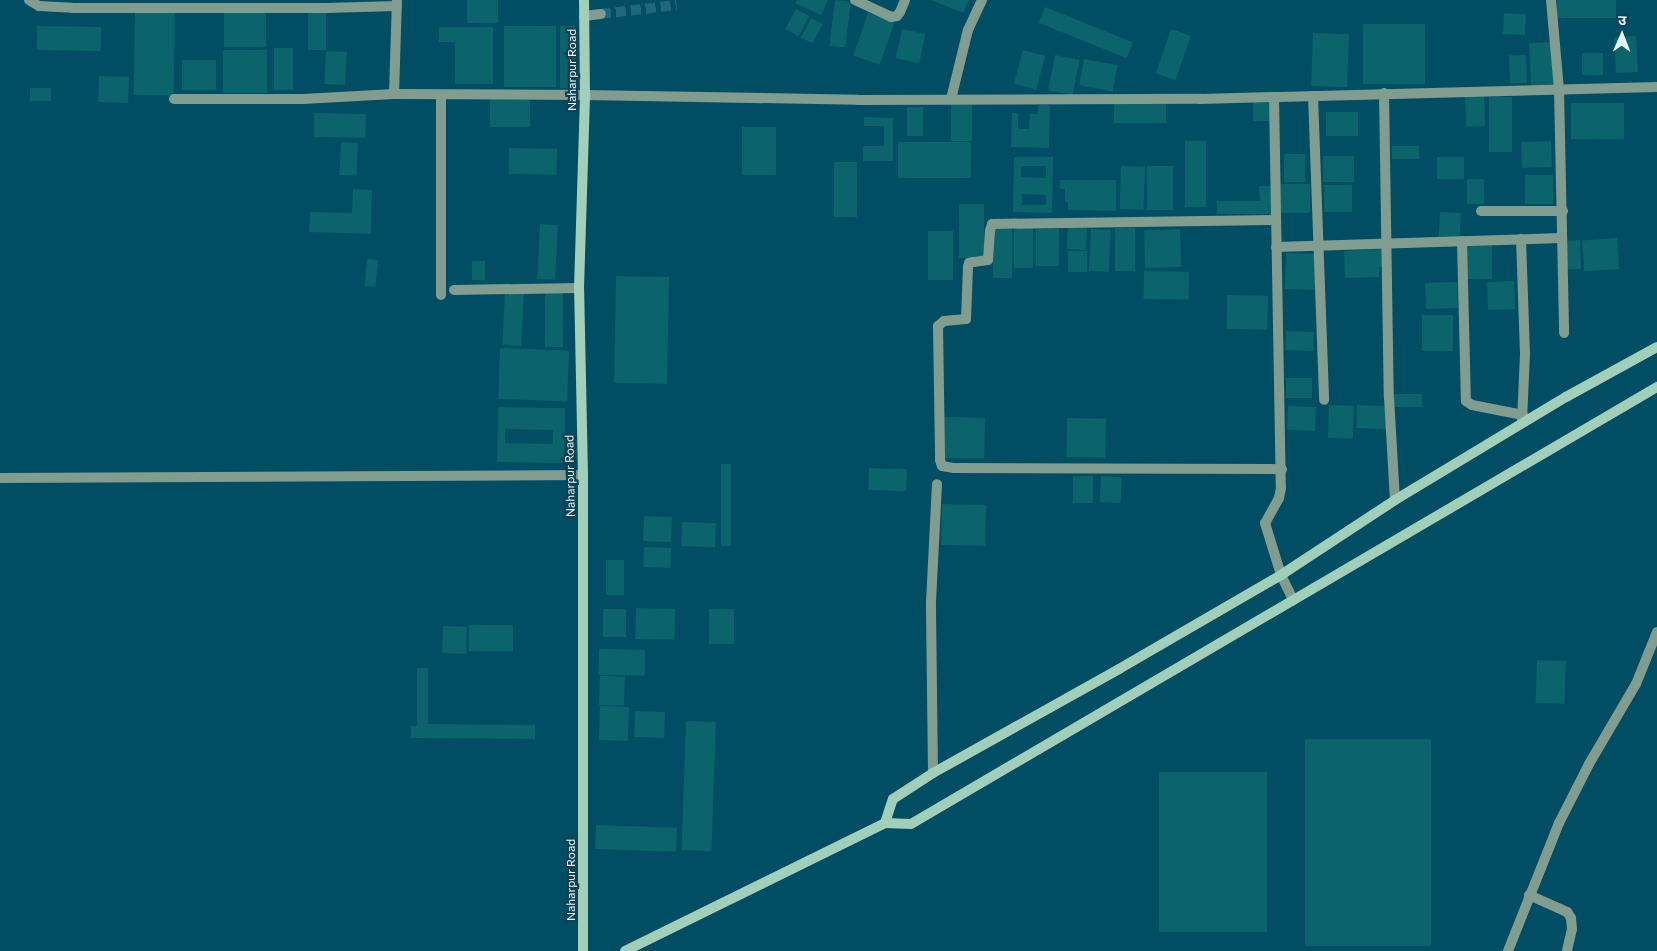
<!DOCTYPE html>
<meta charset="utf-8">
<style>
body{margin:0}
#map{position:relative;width:1657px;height:951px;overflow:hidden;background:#004d64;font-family:Commissioner,"Noto Sans Devanagari",sans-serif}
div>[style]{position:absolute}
.building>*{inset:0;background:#0b636b;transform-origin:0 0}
.street-tunnel>*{height:10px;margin-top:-5px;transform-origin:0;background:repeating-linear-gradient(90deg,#22667b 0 10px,transparent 0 15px)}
.street>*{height:10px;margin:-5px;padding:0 5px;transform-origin:5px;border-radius:5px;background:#819d90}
.secondary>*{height:10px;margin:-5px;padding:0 5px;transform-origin:5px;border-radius:5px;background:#a1cfba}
span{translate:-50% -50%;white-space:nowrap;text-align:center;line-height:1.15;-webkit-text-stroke:4.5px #124151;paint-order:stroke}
.street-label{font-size:12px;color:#e6f5fc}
.north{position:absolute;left:1597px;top:10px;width:50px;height:50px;-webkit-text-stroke:4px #124151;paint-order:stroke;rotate:1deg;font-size:14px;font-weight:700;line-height:20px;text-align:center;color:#e6f5fc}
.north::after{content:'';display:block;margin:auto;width:18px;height:22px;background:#e6f5fc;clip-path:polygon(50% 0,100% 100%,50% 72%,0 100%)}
</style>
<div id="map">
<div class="building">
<i style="left:467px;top:0;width:31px;height:23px"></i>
<i style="clip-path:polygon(797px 0,828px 0,821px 15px,795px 3px)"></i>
<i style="left:835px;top:0;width:16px;height:46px;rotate:7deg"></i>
<i style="clip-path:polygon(931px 0,969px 0,963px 13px)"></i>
<i style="left:1557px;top:0;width:59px;height:18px"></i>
<i style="left:1045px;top:7px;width:95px;height:17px;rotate:22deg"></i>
<i style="left:224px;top:9px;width:42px;height:38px"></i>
<i style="left:796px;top:9px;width:15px;height:23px;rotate:28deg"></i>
<i style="left:135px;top:11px;width:40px;height:84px;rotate:1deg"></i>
<i style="left:308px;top:11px;width:18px;height:39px"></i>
<i style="left:868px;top:13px;width:28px;height:45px;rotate:19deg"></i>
<i style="left:1504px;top:13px;width:22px;height:21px;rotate:3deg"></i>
<i style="left:811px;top:18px;width:13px;height:22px;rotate:27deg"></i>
<i style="left:1363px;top:24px;width:62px;height:60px"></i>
<i style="left:37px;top:26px;width:64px;height:24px;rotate:1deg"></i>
<i style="left:504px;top:26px;width:52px;height:61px"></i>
<i style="left:560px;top:26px;width:15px;height:62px"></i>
<i style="clip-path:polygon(439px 27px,493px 27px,493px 84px,455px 84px,455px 42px,439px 42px)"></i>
<i style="left:902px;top:29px;width:24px;height:30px;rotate:12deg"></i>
<i style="left:1171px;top:29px;width:21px;height:47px;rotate:19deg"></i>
<i style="left:1313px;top:33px;width:36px;height:53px;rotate:2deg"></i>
<i style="left:1636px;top:36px;width:36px;height:22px;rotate:87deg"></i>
<i style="left:1552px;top:42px;width:43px;height:23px;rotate:87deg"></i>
<i style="left:274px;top:48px;width:19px;height:42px"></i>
<i style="left:223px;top:50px;width:44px;height:43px"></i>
<i style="left:1023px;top:50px;width:23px;height:35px;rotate:15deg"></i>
<i style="left:326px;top:51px;width:21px;height:33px;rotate:3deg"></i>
<i style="left:1582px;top:53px;width:21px;height:22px"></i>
<i style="left:1055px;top:55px;width:25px;height:36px;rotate:11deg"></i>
<i style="left:1526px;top:55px;width:28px;height:17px;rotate:88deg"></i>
<i style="left:1084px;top:59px;width:34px;height:27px;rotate:10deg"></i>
<i style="left:182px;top:60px;width:34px;height:30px"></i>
<i style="left:99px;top:76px;width:30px;height:26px;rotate:2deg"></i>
<i style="left:30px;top:88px;width:21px;height:13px"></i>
<i style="left:1484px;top:94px;width:32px;height:19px;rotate:88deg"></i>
<i style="left:1489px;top:97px;width:23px;height:55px"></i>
<i style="left:490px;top:98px;width:40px;height:29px"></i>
<i style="left:1253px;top:99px;width:19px;height:22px"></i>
<i style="left:1114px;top:102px;width:52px;height:21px"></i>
<i style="left:951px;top:103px;width:21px;height:38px"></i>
<i style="left:1624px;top:103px;width:36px;height:53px;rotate:90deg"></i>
<i style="clip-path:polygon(1038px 105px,1050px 105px,1049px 148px,1011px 147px,1012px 113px,1018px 113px,1018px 129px,1029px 129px,1030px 114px,1038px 114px)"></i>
<i style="left:907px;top:107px;width:16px;height:29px"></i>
<i style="left:1326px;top:112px;width:32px;height:24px"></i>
<i style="left:314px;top:113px;width:52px;height:24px;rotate:1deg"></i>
<i style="clip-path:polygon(864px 117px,893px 118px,893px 161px,863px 161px,863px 146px,884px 146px,884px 126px,864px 126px)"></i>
<i style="left:742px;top:127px;width:34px;height:48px"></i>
<i style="left:1185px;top:141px;width:21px;height:66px"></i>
<i style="left:1551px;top:141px;width:26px;height:30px;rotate:88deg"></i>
<i style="left:341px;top:142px;width:17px;height:33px;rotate:3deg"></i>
<i style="left:898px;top:142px;width:73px;height:36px"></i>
<i style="left:1392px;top:146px;width:27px;height:13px"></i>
<i style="left:509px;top:148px;width:48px;height:26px;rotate:1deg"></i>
<i style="left:1284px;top:154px;width:21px;height:28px"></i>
<i style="left:1323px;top:156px;width:31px;height:26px"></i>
<i style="clip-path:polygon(evenodd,1014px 157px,1053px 157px,1052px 213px,1013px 212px,1014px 157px,1021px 166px,1046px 166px,1046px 178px,1021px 177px,1021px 166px,1014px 157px,1022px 194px,1046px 195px,1046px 205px,1022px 205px,1022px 194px)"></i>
<i style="left:1437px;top:157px;width:27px;height:22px"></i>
<i style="left:834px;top:162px;width:23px;height:55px"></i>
<i style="left:1121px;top:166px;width:24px;height:43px;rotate:2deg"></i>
<i style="left:1147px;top:166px;width:26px;height:44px"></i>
<i style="left:1525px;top:175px;width:28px;height:29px"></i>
<i style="left:1467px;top:179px;width:17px;height:25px"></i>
<i style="clip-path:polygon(1060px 180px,1116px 180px,1116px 211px,1068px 210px,1068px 202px,1065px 202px,1065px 189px,1060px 189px)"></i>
<i style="left:1280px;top:184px;width:30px;height:29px"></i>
<i style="left:1324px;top:185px;width:28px;height:27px"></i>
<i style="clip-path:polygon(1259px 186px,1272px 186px,1272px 214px,1217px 214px,1217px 201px,1260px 201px)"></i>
<i style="clip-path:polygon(353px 189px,372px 190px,371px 234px,309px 232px,310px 212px,352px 213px)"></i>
<i style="left:959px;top:204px;width:25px;height:54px"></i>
<i style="left:1440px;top:212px;width:21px;height:27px;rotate:3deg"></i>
<i style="left:540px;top:224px;width:18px;height:55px;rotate:3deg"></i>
<i style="left:1068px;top:227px;width:19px;height:22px;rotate:3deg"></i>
<i style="left:993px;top:228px;width:19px;height:50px"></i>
<i style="left:1014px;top:228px;width:19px;height:40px"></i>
<i style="left:1115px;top:228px;width:20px;height:43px"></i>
<i style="left:1036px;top:229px;width:23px;height:37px"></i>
<i style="left:1091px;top:229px;width:20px;height:42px;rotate:3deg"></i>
<i style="left:1180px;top:229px;width:38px;height:36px;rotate:88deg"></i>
<i style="left:928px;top:231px;width:25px;height:49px"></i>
<i style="left:1617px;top:238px;width:31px;height:35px;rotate:86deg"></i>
<i style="left:1580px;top:240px;width:29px;height:16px;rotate:88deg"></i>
<i style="left:1466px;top:245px;width:26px;height:34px"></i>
<i style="clip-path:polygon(1382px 249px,1383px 267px,1379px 267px,1379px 277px,1345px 278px,1344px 251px)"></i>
<i style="left:1068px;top:251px;width:19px;height:21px"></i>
<i style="left:1286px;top:253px;width:30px;height:36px;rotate:2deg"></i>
<i style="left:367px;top:259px;width:11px;height:27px;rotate:5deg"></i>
<i style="left:472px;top:261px;width:13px;height:19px"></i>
<i style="left:1144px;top:271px;width:45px;height:28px;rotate:1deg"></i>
<i style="left:616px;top:276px;width:53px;height:107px;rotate:1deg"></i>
<i style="left:1514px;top:281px;width:28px;height:27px;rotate:88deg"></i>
<i style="left:1457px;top:282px;width:26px;height:32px;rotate:88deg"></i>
<i style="left:545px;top:291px;width:18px;height:56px"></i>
<i style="left:505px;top:292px;width:19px;height:53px;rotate:3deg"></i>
<i style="left:1227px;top:295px;width:41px;height:34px;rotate:1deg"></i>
<i style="left:1422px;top:315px;width:31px;height:36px"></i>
<i style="left:1286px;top:331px;width:28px;height:19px;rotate:2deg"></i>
<i style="left:500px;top:348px;width:69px;height:51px;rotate:2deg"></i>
<i style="left:1286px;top:378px;width:26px;height:20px"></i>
<i style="left:1393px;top:394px;width:29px;height:13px"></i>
<i style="left:1329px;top:405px;width:25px;height:33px;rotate:2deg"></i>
<i style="left:1357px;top:405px;width:32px;height:23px;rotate:2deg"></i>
<i style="left:1288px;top:406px;width:28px;height:24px;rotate:2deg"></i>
<i style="clip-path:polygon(evenodd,498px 407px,565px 408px,564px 463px,497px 462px,498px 407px,505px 429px,553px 430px,553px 444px,505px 443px,505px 429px)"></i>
<i style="left:942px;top:417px;width:43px;height:41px;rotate:1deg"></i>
<i style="left:1067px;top:418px;width:39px;height:39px;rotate:1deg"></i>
<i style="left:721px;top:464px;width:10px;height:82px"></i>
<i style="left:869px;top:468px;width:38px;height:22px;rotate:2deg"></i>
<i style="left:1073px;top:476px;width:20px;height:27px"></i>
<i style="left:1101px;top:476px;width:21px;height:26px;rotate:3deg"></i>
<i style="left:942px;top:504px;width:44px;height:41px;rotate:1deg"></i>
<i style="left:644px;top:516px;width:28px;height:25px;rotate:2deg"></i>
<i style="left:682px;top:522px;width:34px;height:24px;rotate:2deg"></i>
<i style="left:644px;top:547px;width:27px;height:20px;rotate:2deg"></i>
<i style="left:606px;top:560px;width:18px;height:35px"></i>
<i style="left:636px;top:608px;width:39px;height:31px;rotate:1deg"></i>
<i style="left:603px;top:609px;width:23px;height:28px"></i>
<i style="left:709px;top:609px;width:25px;height:35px"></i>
<i style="left:469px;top:625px;width:44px;height:26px"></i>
<i style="left:443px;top:626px;width:24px;height:27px;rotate:2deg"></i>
<i style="left:599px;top:649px;width:46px;height:26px;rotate:1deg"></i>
<i style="left:1537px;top:660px;width:29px;height:43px;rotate:2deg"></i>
<i style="clip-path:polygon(417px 668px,428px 668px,428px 724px,535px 725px,535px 739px,411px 738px,411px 726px,417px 726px)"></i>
<i style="left:600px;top:676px;width:25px;height:29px;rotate:2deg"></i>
<i style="left:600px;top:706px;width:29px;height:34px;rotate:2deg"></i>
<i style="left:635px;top:711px;width:30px;height:26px;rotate:2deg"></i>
<i style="left:686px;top:721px;width:30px;height:129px;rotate:2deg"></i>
<i style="left:1431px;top:739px;width:207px;height:126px;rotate:90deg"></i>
<i style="left:1267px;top:772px;width:160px;height:108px;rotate:90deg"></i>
<i style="left:596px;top:825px;width:81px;height:24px;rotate:2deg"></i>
</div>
<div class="street-tunnel">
<i style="left:601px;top:14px;width:76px;rotate:-6.8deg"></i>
</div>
<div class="street">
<i style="left:29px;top:0;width:12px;rotate:31deg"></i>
<i style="left:39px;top:6px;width:33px;rotate:3deg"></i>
<i style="left:72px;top:8px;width:253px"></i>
<i style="left:325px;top:8px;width:72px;rotate:-1.6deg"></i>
<i style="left:855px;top:0;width:40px;rotate:25deg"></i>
<i style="left:891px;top:17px;width:6px;rotate:-9deg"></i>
<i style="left:897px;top:16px;width:5px;rotate:-53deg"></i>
<i style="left:900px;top:12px;width:13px;rotate:-67deg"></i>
<i style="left:1551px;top:0;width:89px;rotate:84.9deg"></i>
<i style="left:1559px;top:89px;width:244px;rotate:88.8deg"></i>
<i style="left:584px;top:16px;width:17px;rotate:-7deg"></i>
<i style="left:1384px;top:93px;width:304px;rotate:89.1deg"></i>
<i style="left:1389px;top:397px;width:103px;rotate:86.7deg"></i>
<i style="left:394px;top:94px;width:94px;rotate:-88.2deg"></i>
<i style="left:441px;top:95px;width:200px;rotate:90deg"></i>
<i style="left:1313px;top:96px;width:304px;rotate:87.9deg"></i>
<i style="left:1274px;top:97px;width:391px;rotate:89deg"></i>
<i style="left:1281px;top:488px;width:10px;rotate:101deg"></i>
<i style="left:1279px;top:498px;width:29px;rotate:119deg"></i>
<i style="left:1265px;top:523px;width:54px;rotate:72.9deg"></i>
<i style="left:1281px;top:575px;width:28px;rotate:64deg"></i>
<i style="left:174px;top:99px;width:129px"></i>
<i style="left:303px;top:99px;width:91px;rotate:-3.1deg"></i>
<i style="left:394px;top:94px;width:191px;rotate:0.3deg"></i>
<i style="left:585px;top:95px;width:273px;rotate:1deg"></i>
<i style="left:858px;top:100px;width:342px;rotate:-0.2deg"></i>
<i style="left:1200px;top:99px;width:457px;rotate:-1.5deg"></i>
<i style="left:951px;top:99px;width:71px;rotate:-76.2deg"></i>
<i style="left:968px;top:30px;width:33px;rotate:-65deg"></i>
<i style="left:1481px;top:211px;width:82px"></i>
<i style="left:1276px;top:220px;width:284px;rotate:179.2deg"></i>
<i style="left:992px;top:224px;width:7px;rotate:106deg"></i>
<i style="left:990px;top:231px;width:29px;rotate:94deg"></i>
<i style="left:988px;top:260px;width:15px;rotate:172deg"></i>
<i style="left:973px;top:262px;width:4px;rotate:166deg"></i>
<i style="left:969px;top:263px;width:4px;rotate:104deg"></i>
<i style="left:968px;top:267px;width:52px;rotate:92.2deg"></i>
<i style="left:966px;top:319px;width:22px;rotate:175deg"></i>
<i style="left:944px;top:321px;width:8px;rotate:140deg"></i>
<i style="left:938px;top:326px;width:134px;rotate:89.1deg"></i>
<i style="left:940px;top:460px;width:6px;rotate:72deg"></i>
<i style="left:942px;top:466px;width:11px;rotate:10deg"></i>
<i style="left:953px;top:468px;width:329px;rotate:0.2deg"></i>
<i style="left:1521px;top:239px;width:115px;rotate:88deg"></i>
<i style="left:1525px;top:354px;width:67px;rotate:92.6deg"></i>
<i style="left:1462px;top:241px;width:160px;rotate:88.6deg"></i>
<i style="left:1466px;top:401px;width:7px;rotate:34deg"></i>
<i style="left:1472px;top:405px;width:52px;rotate:11.1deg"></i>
<i style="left:1276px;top:247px;width:285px;rotate:-1.8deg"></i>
<i style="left:454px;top:290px;width:125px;rotate:-0.9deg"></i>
<i style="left:0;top:478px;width:583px;rotate:-0.29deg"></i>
<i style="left:933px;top:773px;width:171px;rotate:-90.7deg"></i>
<i style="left:931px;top:602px;width:118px;rotate:-87.1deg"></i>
<i style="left:1529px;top:895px;width:42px;rotate:24.1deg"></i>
<i style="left:1567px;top:912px;width:7px;rotate:56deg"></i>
<i style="left:1571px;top:918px;width:11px;rotate:85deg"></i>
<i style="left:1572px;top:929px;width:23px;rotate:103deg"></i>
<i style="left:1508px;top:951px;width:138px;rotate:-68.3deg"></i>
<i style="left:1559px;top:823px;width:66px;rotate:-63deg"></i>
<i style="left:1589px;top:764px;width:93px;rotate:-59.6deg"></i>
<i style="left:1636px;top:684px;width:56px;rotate:-68deg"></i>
</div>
<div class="secondary">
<i style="left:885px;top:823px;width:25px;rotate:-72deg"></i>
<i style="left:893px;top:799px;width:48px;rotate:-33deg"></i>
<i style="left:933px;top:773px;width:213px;rotate:-29.2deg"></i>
<i style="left:1119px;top:669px;width:187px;rotate:-30.1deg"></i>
<i style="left:1281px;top:575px;width:136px;rotate:-33.3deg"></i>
<i style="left:1395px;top:500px;width:200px;rotate:-31.1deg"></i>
<i style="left:1566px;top:397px;width:104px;rotate:-28.8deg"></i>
<i style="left:583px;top:951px;width:476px;rotate:-90deg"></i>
<i style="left:583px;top:475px;width:187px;rotate:-91.2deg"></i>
<i style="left:579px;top:288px;width:193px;rotate:-88.2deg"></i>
<i style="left:585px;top:95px;width:95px;rotate:-90.6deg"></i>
<i style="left:625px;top:951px;width:290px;rotate:-26.2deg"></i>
<i style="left:885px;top:823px;width:26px;rotate:2deg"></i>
<i style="left:911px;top:824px;width:865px;rotate:-30.36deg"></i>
</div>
<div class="street-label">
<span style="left:572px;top:70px;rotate:-90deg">Naharpur Road</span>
<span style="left:570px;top:476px;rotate:-91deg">Naharpur Road</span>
<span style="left:571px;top:880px;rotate:-90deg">Naharpur Road</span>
</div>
<div class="north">उ</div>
</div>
